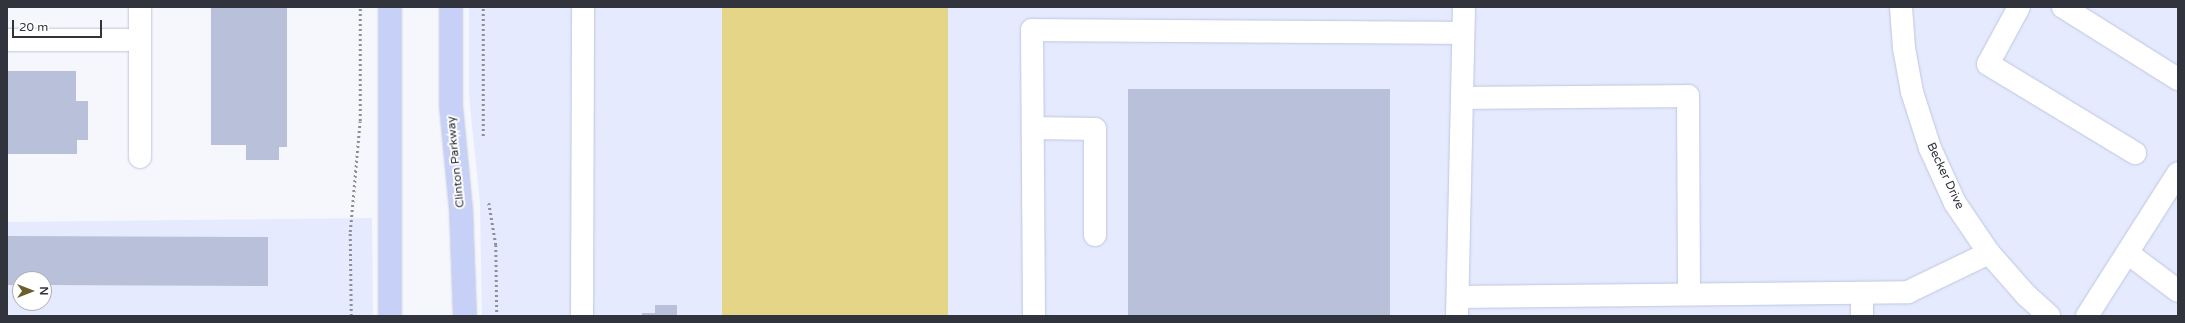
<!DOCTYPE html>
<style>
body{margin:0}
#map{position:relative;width:2185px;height:323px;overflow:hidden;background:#f5f7fc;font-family:"Varela Round",sans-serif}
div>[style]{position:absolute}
.built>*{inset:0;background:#e5eafe}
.green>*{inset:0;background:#e5d587;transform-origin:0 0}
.building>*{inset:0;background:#b9c0d9;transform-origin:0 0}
.path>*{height:2.5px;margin-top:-1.25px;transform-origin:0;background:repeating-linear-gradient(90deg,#8d8f97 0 2px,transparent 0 5px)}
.roads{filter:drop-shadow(0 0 1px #bfc6df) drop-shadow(0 0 1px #bfc6df)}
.minor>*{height:22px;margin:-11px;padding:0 11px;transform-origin:11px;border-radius:11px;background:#fff}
.major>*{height:22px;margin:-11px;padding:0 11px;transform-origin:11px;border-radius:11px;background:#c7d0f7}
span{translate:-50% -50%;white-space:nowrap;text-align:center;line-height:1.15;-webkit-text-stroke:4px #fff;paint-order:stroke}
.street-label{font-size:12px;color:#31333d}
.frame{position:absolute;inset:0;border:8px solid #31333d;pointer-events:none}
.north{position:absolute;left:12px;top:271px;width:40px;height:40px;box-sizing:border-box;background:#fff;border:1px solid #adadb1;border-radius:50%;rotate:90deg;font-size:11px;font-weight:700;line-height:16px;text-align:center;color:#31333d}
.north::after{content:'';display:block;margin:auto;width:14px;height:18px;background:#6a5f2c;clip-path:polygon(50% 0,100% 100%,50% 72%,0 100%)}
.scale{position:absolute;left:12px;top:20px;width:90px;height:18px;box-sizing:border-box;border:2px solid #31333d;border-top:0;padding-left:5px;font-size:12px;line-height:14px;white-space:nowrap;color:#31333d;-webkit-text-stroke:3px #fff;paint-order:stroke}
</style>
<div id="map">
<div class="built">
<i style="clip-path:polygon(469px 7px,2178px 7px,2178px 316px,482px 316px,480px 203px,469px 96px)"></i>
<i style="clip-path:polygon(evenodd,372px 218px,373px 316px,7px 316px,7px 222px,372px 218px,20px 279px,44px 279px,44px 303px,20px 303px,20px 279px)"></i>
</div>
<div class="green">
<i style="left:722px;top:7px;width:226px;height:309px"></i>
</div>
<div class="building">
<i style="clip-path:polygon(211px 7px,287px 7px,287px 147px,279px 147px,279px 160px,246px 160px,246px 145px,211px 145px)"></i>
<i style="clip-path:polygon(7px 71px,76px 71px,76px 101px,88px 101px,88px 140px,77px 140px,77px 154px,7px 154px)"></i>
<i style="left:1128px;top:89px;width:262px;height:227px"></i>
<i style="clip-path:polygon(7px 236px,268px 237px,268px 286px,44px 285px,44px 279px,20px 279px,20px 285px,7px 285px)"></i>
<i style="clip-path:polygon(655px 305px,677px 305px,677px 316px,642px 316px,642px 313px,655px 313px)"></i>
</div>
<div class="path">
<i style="left:483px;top:136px;width:129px;rotate:-90deg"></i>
<i style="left:489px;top:203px;width:43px;rotate:80.5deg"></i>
<i style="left:496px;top:245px;width:71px;rotate:89.2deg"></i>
<i style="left:351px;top:316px;width:84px;rotate:-90.7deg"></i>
<i style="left:350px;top:232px;width:111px;rotate:-84.9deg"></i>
<i style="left:360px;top:121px;width:114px;rotate:-90deg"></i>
</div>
<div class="roads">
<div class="minor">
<i style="left:140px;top:7px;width:150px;rotate:90deg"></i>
<i style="left:1901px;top:7px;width:41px;rotate:85.8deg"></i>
<i style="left:1904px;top:48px;width:45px;rotate:79.7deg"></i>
<i style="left:1912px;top:92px;width:59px;rotate:72.2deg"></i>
<i style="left:1930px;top:148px;width:60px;rotate:65.6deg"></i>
<i style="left:1955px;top:203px;width:60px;rotate:55.8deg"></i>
<i style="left:1989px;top:253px;width:56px;rotate:48.6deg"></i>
<i style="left:2026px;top:295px;width:31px;rotate:42deg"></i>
<i style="left:2019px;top:7px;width:65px;rotate:118.5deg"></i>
<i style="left:1988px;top:64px;width:172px;rotate:31.2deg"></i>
<i style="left:2063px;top:7px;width:136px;rotate:32.1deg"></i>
<i style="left:7px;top:40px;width:133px"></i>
<i style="left:1462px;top:98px;width:226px;rotate:-0.5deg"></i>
<i style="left:1688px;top:96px;width:198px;rotate:89.7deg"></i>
<i style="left:1033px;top:128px;width:62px;rotate:0.9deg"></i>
<i style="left:1095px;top:129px;width:106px;rotate:90deg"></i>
<i style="left:2129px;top:254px;width:61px;rotate:37.1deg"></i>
<i style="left:1862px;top:294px;width:22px;rotate:90deg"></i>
<i style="left:1458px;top:297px;width:450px;rotate:-0.6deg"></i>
<i style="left:1908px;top:292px;width:90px;rotate:-25.7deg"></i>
<i style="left:582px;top:316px;width:309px;rotate:-89.8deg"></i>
<i style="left:1034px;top:316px;width:286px;rotate:-90.4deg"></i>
<i style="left:1032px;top:30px;width:431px;rotate:0.4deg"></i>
<i style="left:1457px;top:316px;width:309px;rotate:-88.7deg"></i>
<i style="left:2087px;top:316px;width:169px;rotate:-57.5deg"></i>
</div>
<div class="major">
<i style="left:451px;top:7px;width:99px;rotate:90deg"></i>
<i style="left:451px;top:106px;width:103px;rotate:84.5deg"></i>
<i style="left:461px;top:209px;width:107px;rotate:87.9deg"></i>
<i style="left:390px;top:316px;width:309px;rotate:-90deg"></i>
</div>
</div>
<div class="street-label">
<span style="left:456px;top:162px;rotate:-96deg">Clinton Parkway</span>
<span style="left:1945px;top:176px;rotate:65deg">Becker Drive</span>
</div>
<div class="frame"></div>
<div class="north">N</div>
<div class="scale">20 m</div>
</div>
